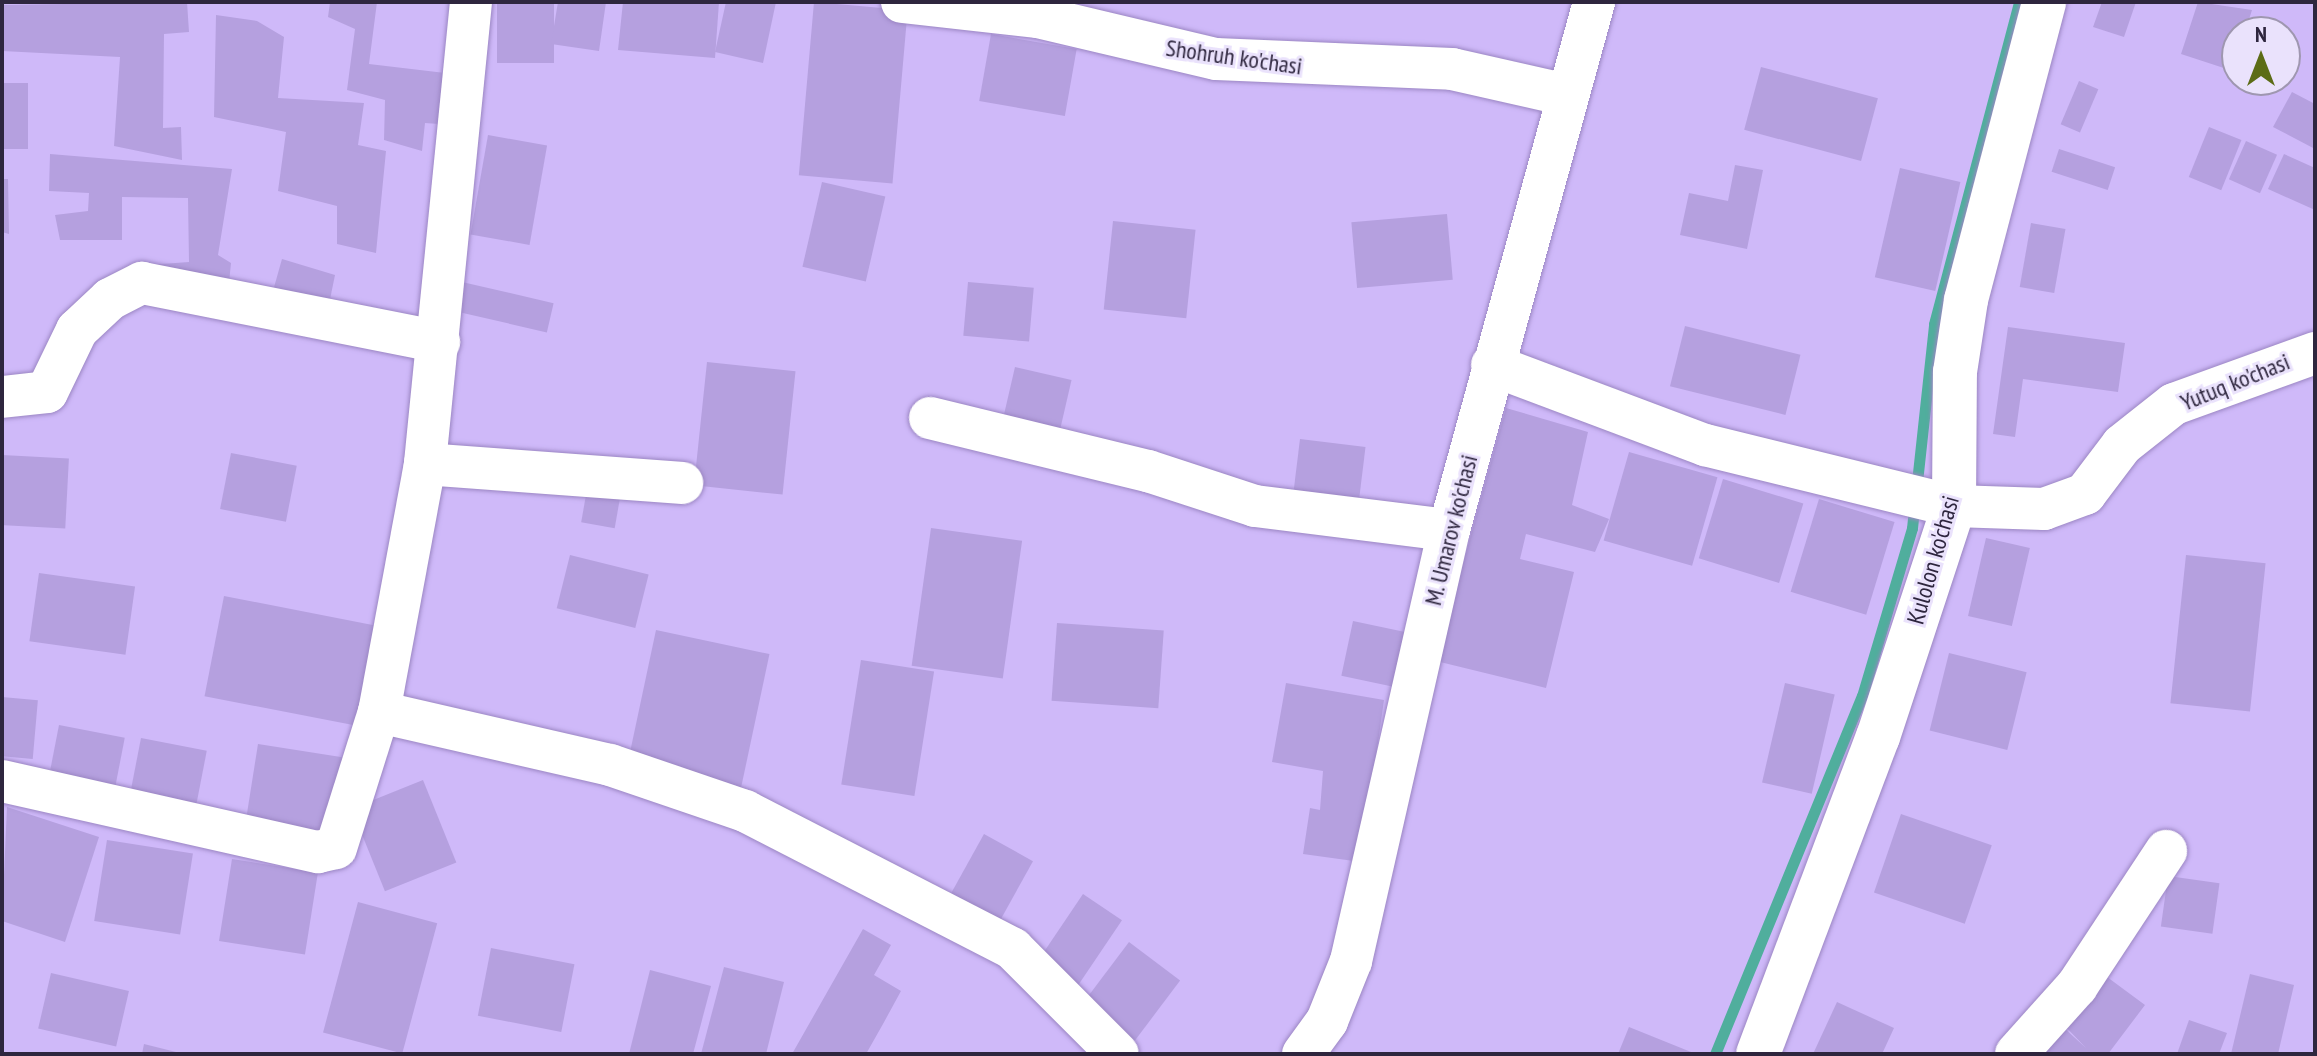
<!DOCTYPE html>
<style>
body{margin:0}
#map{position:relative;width:2317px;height:1056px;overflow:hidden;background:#cfb9f9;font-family:"PT Sans Narrow",sans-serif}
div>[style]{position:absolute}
.stream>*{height:11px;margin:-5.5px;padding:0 5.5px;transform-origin:5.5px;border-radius:5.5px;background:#50ae9d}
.building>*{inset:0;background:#b5a0df;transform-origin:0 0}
.roads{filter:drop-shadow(0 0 2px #9b86c3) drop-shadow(0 0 2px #9b86c3)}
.street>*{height:42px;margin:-21px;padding:0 21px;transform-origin:21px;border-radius:21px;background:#fff}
.secondary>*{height:44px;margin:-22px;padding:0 22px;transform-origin:22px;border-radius:22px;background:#fff}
span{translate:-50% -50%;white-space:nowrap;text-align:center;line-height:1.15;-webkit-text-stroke:6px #eae2fc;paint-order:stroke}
.street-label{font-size:24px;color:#2e263e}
.frame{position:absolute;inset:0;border:4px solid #2e263e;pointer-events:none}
.north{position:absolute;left:2221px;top:16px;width:80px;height:80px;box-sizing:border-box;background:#eae2fc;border:2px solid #9f97b0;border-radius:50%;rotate:0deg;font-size:22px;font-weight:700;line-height:32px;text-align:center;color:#2e263e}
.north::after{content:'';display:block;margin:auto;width:28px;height:36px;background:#5c6c16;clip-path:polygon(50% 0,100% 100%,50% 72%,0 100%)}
</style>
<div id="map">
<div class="stream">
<i style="left:1715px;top:1054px;width:387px;rotate:-67.7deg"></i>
<i style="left:1862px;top:696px;width:175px;rotate:-73.4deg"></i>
<i style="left:1912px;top:528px;width:205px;rotate:-83.8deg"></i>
<i style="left:1934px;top:324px;width:333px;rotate:-75.2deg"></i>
</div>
<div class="building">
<i style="clip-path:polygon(187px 2px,189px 32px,164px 34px,163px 128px,181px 127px,182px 160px,114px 146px,120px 57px,2px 51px,2px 5px)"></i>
<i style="clip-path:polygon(330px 2px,377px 2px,369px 64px,462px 75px,453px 125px,425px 123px,422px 151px,384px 140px,385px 100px,347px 90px,355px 29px,328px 17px)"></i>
<i style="left:497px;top:2px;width:57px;height:61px"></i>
<i style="clip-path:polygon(558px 2px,606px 2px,599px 51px,551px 44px)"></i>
<i style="clip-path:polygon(623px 2px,719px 2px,715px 58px,618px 50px)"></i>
<i style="clip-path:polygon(726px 2px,776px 2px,763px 63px,715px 52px)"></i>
<i style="left:814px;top:2px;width:94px;height:174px;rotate:5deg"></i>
<i style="clip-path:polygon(2102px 2px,2136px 2px,2124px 37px,2093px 27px)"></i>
<i style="clip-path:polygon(2198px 2px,2252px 10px,2245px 32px,2237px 32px,2233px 71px,2181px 54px)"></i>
<i style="clip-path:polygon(216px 15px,257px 21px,284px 37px,278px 98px,364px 103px,358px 145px,386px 151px,376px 253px,337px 244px,337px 206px,278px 191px,286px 132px,214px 117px)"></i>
<i style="left:991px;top:34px;width:87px;height:68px;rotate:10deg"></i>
<i style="left:1761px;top:67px;width:121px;height:65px;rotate:15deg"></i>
<i style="left:2079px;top:81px;width:21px;height:47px;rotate:23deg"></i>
<i style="left:28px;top:83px;width:66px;height:26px;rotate:90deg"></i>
<i style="clip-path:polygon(2292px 92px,2315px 104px,2315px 149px,2273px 127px)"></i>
<i style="left:2209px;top:127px;width:35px;height:54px;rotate:22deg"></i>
<i style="left:488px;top:135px;width:60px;height:101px;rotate:10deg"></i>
<i style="left:2246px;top:141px;width:34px;height:42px;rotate:24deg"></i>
<i style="left:2059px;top:149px;width:59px;height:24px;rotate:18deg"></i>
<i style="clip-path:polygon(50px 154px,232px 169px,218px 255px,231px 263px,229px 283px,134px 266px,189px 262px,188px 198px,122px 197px,122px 240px,60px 240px,55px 215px,88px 211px,89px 193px,49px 191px)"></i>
<i style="clip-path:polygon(2284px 154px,2315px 168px,2315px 210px,2268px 189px)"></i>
<i style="clip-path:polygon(1735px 165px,1763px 170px,1747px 249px,1680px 235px,1689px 193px,1728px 201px)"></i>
<i style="left:1900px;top:168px;width:62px;height:112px;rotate:13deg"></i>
<i style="clip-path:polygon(2px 179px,8px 179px,9px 234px,2px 232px)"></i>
<i style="left:822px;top:182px;width:65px;height:87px;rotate:13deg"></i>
<i style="left:1447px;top:214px;width:66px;height:96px;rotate:85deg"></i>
<i style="left:1113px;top:221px;width:83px;height:89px;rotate:6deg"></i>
<i style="left:2031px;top:223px;width:35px;height:65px;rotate:10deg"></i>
<i style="clip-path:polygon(282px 259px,335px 275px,327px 314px,269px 305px)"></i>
<i style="left:462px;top:282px;width:94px;height:30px;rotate:13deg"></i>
<i style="left:968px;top:282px;width:66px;height:54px;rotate:5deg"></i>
<i style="left:1685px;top:326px;width:119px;height:62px;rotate:14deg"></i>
<i style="clip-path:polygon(2008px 327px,2125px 343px,2118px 392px,2023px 379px,2015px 437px,1993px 434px)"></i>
<i style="left:707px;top:362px;width:89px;height:124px;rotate:6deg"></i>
<i style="left:1015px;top:367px;width:58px;height:54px;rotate:13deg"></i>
<i style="clip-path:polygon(1506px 408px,1588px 432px,1572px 505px,1609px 519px,1595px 552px,1526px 534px,1520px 559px,1574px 572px,1546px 688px,1436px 661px)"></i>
<i style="left:1300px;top:439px;width:66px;height:70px;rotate:7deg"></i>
<i style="left:1629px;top:452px;width:92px;height:92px;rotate:16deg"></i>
<i style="left:231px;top:453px;width:67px;height:57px;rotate:11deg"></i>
<i style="left:2px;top:455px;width:67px;height:70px;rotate:3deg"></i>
<i style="left:589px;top:478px;width:34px;height:45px;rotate:10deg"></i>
<i style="left:1723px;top:479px;width:84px;height:83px;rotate:17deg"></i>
<i style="left:1819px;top:499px;width:79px;height:97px;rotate:17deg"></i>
<i style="left:931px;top:528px;width:92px;height:139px;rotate:8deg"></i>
<i style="left:1986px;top:538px;width:45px;height:80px;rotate:13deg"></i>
<i style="left:570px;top:555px;width:81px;height:55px;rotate:14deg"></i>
<i style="left:2186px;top:555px;width:80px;height:149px;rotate:6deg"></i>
<i style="left:39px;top:573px;width:97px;height:69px;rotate:8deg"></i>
<i style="left:224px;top:596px;width:154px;height:102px;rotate:11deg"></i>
<i style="left:1353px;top:621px;width:58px;height:56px;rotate:12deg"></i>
<i style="left:1057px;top:623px;width:107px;height:78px;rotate:4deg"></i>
<i style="left:656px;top:630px;width:116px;height:138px;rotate:12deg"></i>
<i style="left:1949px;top:653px;width:80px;height:80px;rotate:14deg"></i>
<i style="left:861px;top:660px;width:74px;height:126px;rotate:9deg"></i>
<i style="clip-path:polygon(1286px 683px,1384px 700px,1361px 862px,1303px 854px,1310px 808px,1320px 810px,1323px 771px,1272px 762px)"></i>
<i style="left:1785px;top:683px;width:51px;height:102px;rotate:13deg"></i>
<i style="left:2px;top:697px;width:36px;height:59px;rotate:5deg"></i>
<i style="left:59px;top:725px;width:67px;height:61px;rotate:11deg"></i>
<i style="left:141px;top:738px;width:67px;height:61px;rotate:11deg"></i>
<i style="left:258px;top:744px;width:87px;height:82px;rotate:9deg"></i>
<i style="left:423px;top:780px;width:89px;height:77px;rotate:68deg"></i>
<i style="clip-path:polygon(7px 807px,99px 837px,65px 942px,2px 921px)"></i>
<i style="left:1901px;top:814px;width:96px;height:83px;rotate:19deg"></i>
<i style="left:984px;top:834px;width:56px;height:75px;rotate:29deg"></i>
<i style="left:107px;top:840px;width:87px;height:82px;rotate:9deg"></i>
<i style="left:232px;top:859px;width:87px;height:83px;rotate:9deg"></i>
<i style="left:2168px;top:876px;width:52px;height:51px;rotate:8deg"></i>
<i style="left:1083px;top:894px;width:47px;height:79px;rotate:34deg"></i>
<i style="left:358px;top:902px;width:82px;height:135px;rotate:15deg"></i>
<i style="clip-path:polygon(863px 929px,891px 945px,874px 975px,901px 991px,883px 1024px,866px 1054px,792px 1054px)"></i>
<i style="left:1129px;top:942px;width:64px;height:76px;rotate:37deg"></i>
<i style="left:491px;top:948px;width:85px;height:69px;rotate:11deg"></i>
<i style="clip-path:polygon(724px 967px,784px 982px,766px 1054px,701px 1054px)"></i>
<i style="clip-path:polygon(650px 970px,711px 986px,693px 1054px,629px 1054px)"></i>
<i style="clip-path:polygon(2099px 971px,2145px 1005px,2108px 1054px,2038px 1054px,2063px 1027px,2086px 1048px,2063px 1024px)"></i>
<i style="left:51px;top:973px;width:80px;height:57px;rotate:13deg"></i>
<i style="clip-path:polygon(2250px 974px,2294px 985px,2278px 1054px,2231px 1054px)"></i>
<i style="clip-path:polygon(1837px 1002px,1894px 1028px,1882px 1054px,1813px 1054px)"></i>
<i style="clip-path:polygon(2189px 1020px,2227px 1033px,2219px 1054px,2177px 1054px)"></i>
<i style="clip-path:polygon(1629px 1027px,1696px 1054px,1618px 1054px)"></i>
<i style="clip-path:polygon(144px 1044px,180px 1053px,180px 1054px,142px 1054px)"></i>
</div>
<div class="roads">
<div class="street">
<i style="left:471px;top:2px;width:464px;rotate:95.7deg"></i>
<i style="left:425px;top:464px;width:252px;rotate:100.5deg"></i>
<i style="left:379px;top:712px;width:237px;rotate:12.9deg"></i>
<i style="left:610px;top:765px;width:143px;rotate:18.8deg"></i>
<i style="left:745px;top:811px;width:301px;rotate:27.2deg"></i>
<i style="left:1013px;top:949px;width:148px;rotate:45deg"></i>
<i style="left:902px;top:2px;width:137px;rotate:6.3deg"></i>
<i style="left:1038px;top:17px;width:183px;rotate:13.3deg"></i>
<i style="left:1216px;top:59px;width:236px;rotate:2.4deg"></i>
<i style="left:1452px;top:69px;width:118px;rotate:12.7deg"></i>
<i style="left:1492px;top:365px;width:228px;rotate:20.6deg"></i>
<i style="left:1705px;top:445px;width:256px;rotate:13.8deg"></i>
<i style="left:1954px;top:506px;width:90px;rotate:1.9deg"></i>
<i style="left:2044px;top:509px;width:44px;rotate:-20.1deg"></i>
<i style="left:2085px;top:494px;width:61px;rotate:-52.9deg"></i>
<i style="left:2122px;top:445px;width:66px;rotate:-38.3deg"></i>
<i style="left:2174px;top:404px;width:150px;rotate:-19.9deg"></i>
<i style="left:2px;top:397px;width:45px;rotate:-6.3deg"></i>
<i style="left:47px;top:392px;width:69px;rotate:-64.2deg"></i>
<i style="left:77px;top:330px;width:45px;rotate:-43.2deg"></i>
<i style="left:110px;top:299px;width:36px;rotate:-27deg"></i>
<i style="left:142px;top:283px;width:303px;rotate:11.2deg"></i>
<i style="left:930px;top:418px;width:224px;rotate:13.7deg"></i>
<i style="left:1148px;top:471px;width:113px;rotate:18.1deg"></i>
<i style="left:1255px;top:506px;width:195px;rotate:7.1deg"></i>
<i style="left:425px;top:464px;width:258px;rotate:4.2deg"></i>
<i style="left:2px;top:781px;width:324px;rotate:12.7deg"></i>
<i style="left:318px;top:852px;width:18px;rotate:-13deg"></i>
<i style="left:336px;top:848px;width:143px;rotate:-72.5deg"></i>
<i style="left:1303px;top:1054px;width:41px;rotate:-54deg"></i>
<i style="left:1327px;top:1021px;width:65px;rotate:-68.2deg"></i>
<i style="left:1351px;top:961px;width:442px;rotate:-77.2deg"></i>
<i style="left:1449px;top:530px;width:548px;rotate:-74.64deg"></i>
<i style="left:2016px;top:1054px;width:91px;rotate:-48.1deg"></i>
<i style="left:2077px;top:986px;width:162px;rotate:-56.6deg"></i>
</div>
<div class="secondary">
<i style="left:1758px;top:1054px;width:339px;rotate:-69.3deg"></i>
<i style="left:1878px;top:737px;width:243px;rotate:-71.8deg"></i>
<i style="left:1954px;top:506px;width:134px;rotate:-89.6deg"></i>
<i style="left:1955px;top:372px;width:73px;rotate:-81.3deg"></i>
<i style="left:1966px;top:300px;width:308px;rotate:-75.3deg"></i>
</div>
</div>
<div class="street-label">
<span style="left:1234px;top:57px;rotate:8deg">Shohruh ko'chasi</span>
<span style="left:2235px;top:382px;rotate:-22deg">Yutuq ko'chasi</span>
<span style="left:1451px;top:530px;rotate:-76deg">M. Umarov ko'chasi</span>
<span style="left:1933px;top:560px;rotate:-74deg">Kulolon ko'chasi</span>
</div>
<div class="frame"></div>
<div class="north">N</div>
</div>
